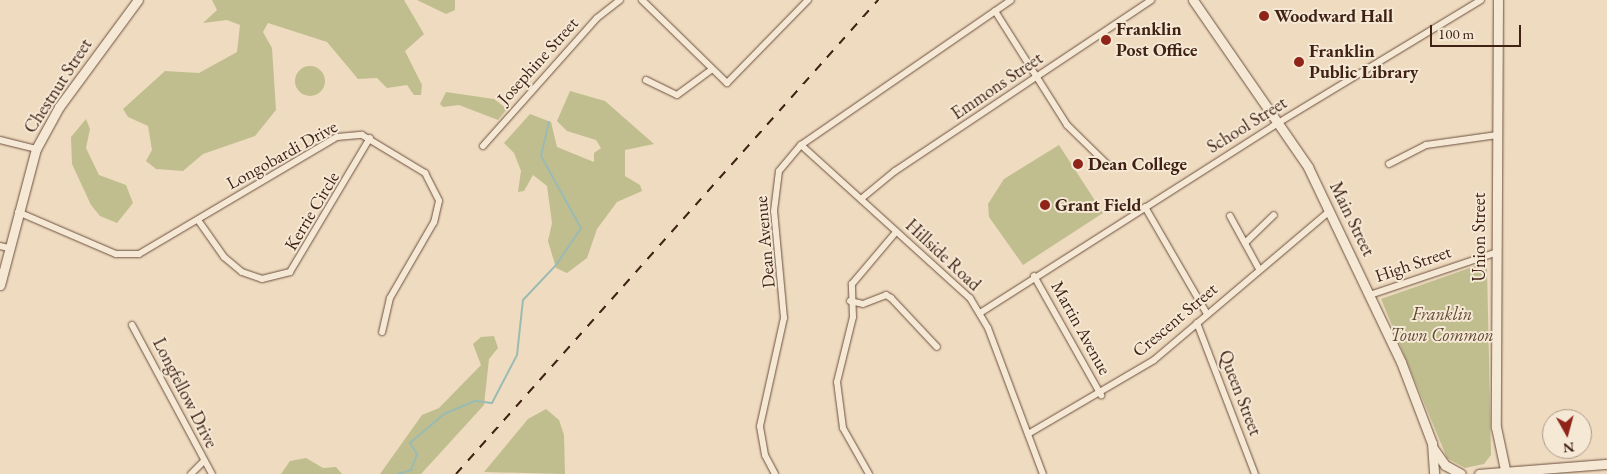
<!DOCTYPE html>
<style>
body{margin:0}
#map{position:relative;width:1607px;height:474px;overflow:hidden;background:#efdbbf;font-family:"EB Garamond",serif}
div>[style]{position:absolute}
.green>*{inset:0;background:#c0be8e}
.round{border-radius:50%}
.stream>*{height:2px;margin:-1px;padding:0 1px;transform-origin:1px;border-radius:1px;background:#9abbb4}
.roads{filter:drop-shadow(0 0 1px #6c5040) drop-shadow(0 0 1px #6c5040)}
.street>*{height:6px;margin:-3px;padding:0 3px;transform-origin:3px;border-radius:3px;background:#f5e8d5}
.secondary>*{height:9px;margin:-4.5px;padding:0 4.5px;transform-origin:4.5px;border-radius:4.5px;background:#f5e8d5}
.rail>*{height:2px;margin-top:-1px;transform-origin:0;background:repeating-linear-gradient(90deg,#402215 0 9px,transparent 0 18px)}
.dots>*{width:14px;height:14px;translate:-50% -50%;box-sizing:border-box;border:2px solid #f5e8d5;border-radius:50%}
span{translate:-50% -50%;white-space:nowrap;text-align:center;line-height:1.15;-webkit-text-stroke:4px #f5e8d5;paint-order:stroke}
.poi-label{font-size:18px;color:#402215;font-weight:700}
.left{translate:0 -50%;text-align:left}
.street-label{font-size:18px;color:#402215}
.park-label{font-size:18px;color:#604933;font-style:italic}
.north{position:absolute;left:1542px;top:409px;width:50px;height:50px;box-sizing:border-box;background:#f5e8d5;border:1px solid #ad9988;border-radius:50%;rotate:173deg;font-size:14px;font-weight:700;line-height:20px;text-align:center;color:#402215}
.north::after{content:'';display:block;margin:auto;width:18px;height:22px;background:#8f2418;clip-path:polygon(50% 0,100% 100%,50% 72%,0 100%)}
.scale{position:absolute;left:1430px;top:25px;width:91px;height:22px;box-sizing:border-box;border:2px solid #402215;border-top:0;padding-left:6px;font-size:15px;line-height:18px;white-space:nowrap;color:#402215;-webkit-text-stroke:4px #f5e8d5;paint-order:stroke}
</style>
<div id="map">
<div class="green">
<i style="clip-path:polygon(212px 0,404px 0,424px 34px,405px 51px,422px 85px,421px 95px,414px 95px,407px 85px,387px 88px,377px 78px,358px 79px,327px 42px,268px 23px,263px 32px,272px 48px,276px 110px,255px 136px,203px 154px,183px 171px,156px 169px,146px 161px,152px 150px,148px 126px,128px 117px,123px 109px,165px 71px,199px 73px,237px 52px,240px 25px,227px 20px,203px 23px,217px 10px)"></i>
<i style="clip-path:polygon(417px 0,455px 0,455px 10px,446px 14px)"></i>
<i class="round" style="left:295px;top:66px;width:30px;height:30px"></i>
<i style="clip-path:polygon(570px 91px,605px 101px,654px 144px,625px 150px,625px 176px,640px 185px,642px 191px,617px 202px,597px 229px,587px 258px,567px 273px,556px 268px,548px 241px,552px 223px,547px 186px,533px 175px,524px 191px,518px 192px,521px 171px,514px 153px,504px 143px,530px 114px,551px 122px,557px 147px,594px 162px,594px 153px,601px 148px,596px 140px,567px 131px,557px 121px)"></i>
<i style="clip-path:polygon(446px 92px,494px 99px,507px 109px,498px 120px,459px 105px,443px 107px,440px 104px)"></i>
<i style="clip-path:polygon(86px 119px,90px 129px,86px 148px,99px 175px,126px 185px,133px 203px,117px 223px,100px 216px,91px 205px,72px 164px,71px 137px)"></i>
<i style="clip-path:polygon(1059px 145px,1103px 213px,1023px 265px,989px 217px,988px 204px,1004px 179px)"></i>
<i style="clip-path:polygon(1481px 264px,1487px 267px,1491px 455px,1484px 464px,1465px 468px,1447px 458px,1381px 299px)"></i>
<i style="clip-path:polygon(494px 336px,498px 348px,489px 359px,484px 405px,421px 474px,380px 474px,422px 415px,439px 408px,481px 365px,473px 344px,481px 337px)"></i>
<i style="clip-path:polygon(546px 409px,559px 420px,564px 435px,565px 474px,484px 472px,528px 419px)"></i>
<i style="clip-path:polygon(306px 458px,323px 468px,336px 467px,342px 474px,281px 474px,290px 461px)"></i>
</div>
<div class="stream">
<i style="left:398px;top:474px;width:14px;rotate:-17deg"></i>
<i style="left:411px;top:470px;width:17px;rotate:-69deg"></i>
<i style="left:417px;top:454px;width:13px;rotate:-122deg"></i>
<i style="left:410px;top:443px;width:45px;rotate:-40.5deg"></i>
<i style="left:444px;top:414px;width:34px;rotate:-23deg"></i>
<i style="left:475px;top:401px;width:17px;rotate:7deg"></i>
<i style="left:492px;top:403px;width:54px;rotate:-62.5deg"></i>
<i style="left:517px;top:355px;width:55px;rotate:-83.8deg"></i>
<i style="left:523px;top:300px;width:48px;rotate:-46.7deg"></i>
<i style="left:556px;top:265px;width:45px;rotate:-56deg"></i>
<i style="left:581px;top:228px;width:82px;rotate:-119.1deg"></i>
<i style="left:541px;top:156px;width:35px;rotate:-77deg"></i>
</div>
<div class="roads">
<div class="street">
<i style="left:642px;top:0;width:119px;rotate:44.3deg"></i>
<i style="left:727px;top:83px;width:116px;rotate:-45.7deg"></i>
<i style="left:995px;top:11px;width:135px;rotate:57.7deg"></i>
<i style="left:1067px;top:125px;width:57px;rotate:44.3deg"></i>
<i style="left:646px;top:80px;width:34px;rotate:26deg"></i>
<i style="left:677px;top:95px;width:42px;rotate:-36.3deg"></i>
<i style="left:0;top:140px;width:37px;rotate:14deg"></i>
<i style="left:801px;top:145px;width:228px;rotate:42.2deg"></i>
<i style="left:970px;top:298px;width:35px;rotate:59deg"></i>
<i style="left:988px;top:328px;width:156px;rotate:69.4deg"></i>
<i style="left:483px;top:146px;width:171px;rotate:-48.3deg"></i>
<i style="left:597px;top:18px;width:29px;rotate:-38deg"></i>
<i style="left:1389px;top:164px;width:42px;rotate:-27.2deg"></i>
<i style="left:1426px;top:145px;width:72px;rotate:-8deg"></i>
<i style="left:861px;top:199px;width:44px;rotate:-39.5deg"></i>
<i style="left:895px;top:171px;width:308px;rotate:-33.7deg"></i>
<i style="left:1145px;top:207px;width:124px;rotate:59.9deg"></i>
<i style="left:18px;top:212px;width:107px;rotate:23.2deg"></i>
<i style="left:116px;top:254px;width:23px"></i>
<i style="left:139px;top:254px;width:230px;rotate:-30.6deg"></i>
<i style="left:337px;top:137px;width:25px;rotate:-5deg"></i>
<i style="left:362px;top:135px;width:74px;rotate:31.1deg"></i>
<i style="left:425px;top:173px;width:31px;rotate:63deg"></i>
<i style="left:439px;top:201px;width:22px;rotate:103deg"></i>
<i style="left:434px;top:222px;width:88px;rotate:120.1deg"></i>
<i style="left:390px;top:298px;width:35px;rotate:103deg"></i>
<i style="left:1230px;top:216px;width:60px;rotate:61.3deg"></i>
<i style="left:198px;top:220px;width:45px;rotate:54.9deg"></i>
<i style="left:224px;top:257px;width:23px;rotate:40deg"></i>
<i style="left:242px;top:272px;width:21px;rotate:19deg"></i>
<i style="left:262px;top:279px;width:29px;rotate:-14deg"></i>
<i style="left:290px;top:272px;width:156px;rotate:-59.2deg"></i>
<i style="left:1245px;top:243px;width:40px;rotate:-44deg"></i>
<i style="left:0;top:246px;width:9px;rotate:13deg"></i>
<i style="left:1034px;top:276px;width:137px;rotate:60.6deg"></i>
<i style="left:1370px;top:295px;width:132px;rotate:-18.6deg"></i>
<i style="left:850px;top:301px;width:13px;rotate:13deg"></i>
<i style="left:863px;top:304px;width:25px;rotate:-21deg"></i>
<i style="left:886px;top:295px;width:6px;rotate:31deg"></i>
<i style="left:891px;top:298px;width:67px;rotate:46.8deg"></i>
<i style="left:980px;top:313px;width:348px;rotate:-32.5deg"></i>
<i style="left:1273px;top:126px;width:243px;rotate:-31.2deg"></i>
<i style="left:1197px;top:323px;width:162px;rotate:69deg"></i>
<i style="left:132px;top:325px;width:169px;rotate:61.8deg"></i>
<i style="left:1028px;top:434px;width:146px;rotate:-30.4deg"></i>
<i style="left:1154px;top:360px;width:231px;rotate:-40.3deg"></i>
<i style="left:191px;top:474px;width:17px;rotate:-45deg"></i>
<i style="left:775px;top:474px;width:21px;rotate:-118deg"></i>
<i style="left:765px;top:455px;width:29px;rotate:-100deg"></i>
<i style="left:760px;top:426px;width:111px;rotate:-77.5deg"></i>
<i style="left:784px;top:318px;width:107px;rotate:-95.3deg"></i>
<i style="left:774px;top:211px;width:40px;rotate:-82.9deg"></i>
<i style="left:779px;top:171px;width:34px;rotate:-50deg"></i>
<i style="left:801px;top:145px;width:255px;rotate:-34.6deg"></i>
<i style="left:869px;top:474px;width:53px;rotate:-119.5deg"></i>
<i style="left:843px;top:428px;width:46px;rotate:-97.4deg"></i>
<i style="left:837px;top:382px;width:67px;rotate:-76.2deg"></i>
<i style="left:853px;top:317px;width:33px;rotate:-92deg"></i>
<i style="left:852px;top:284px;width:68px;rotate:-49.8deg"></i>
</div>
<div class="secondary">
<i style="left:1193px;top:0;width:203px;rotate:55.4deg"></i>
<i style="left:1308px;top:167px;width:216px;rotate:64.5deg"></i>
<i style="left:1401px;top:362px;width:87px;rotate:69.1deg"></i>
<i style="left:1432px;top:443px;width:31px;rotate:86deg"></i>
<i style="left:1498px;top:0;width:427px;rotate:90.3deg"></i>
<i style="left:1496px;top:427px;width:48px;rotate:78deg"></i>
<i style="left:0;top:285px;width:141px;rotate:-75.2deg"></i>
<i style="left:36px;top:149px;width:48px;rotate:-61.3deg"></i>
<i style="left:59px;top:107px;width:133px;rotate:-53.6deg"></i>
<i style="left:1433px;top:448px;width:21px;rotate:55deg"></i>
<i style="left:1445px;top:465px;width:18px;rotate:29deg"></i>
<i style="left:1479px;top:474px;width:128px;rotate:-4.5deg"></i>
</div>
</div>
<div class="rail">
<i style="left:456px;top:474px;width:635px;rotate:-48.32deg"></i>
</div>
<div class="dots">
<i style="left:1264px;top:16px;background:#8f2418"></i>
<i style="left:1106px;top:40px;background:#8f2418"></i>
<i style="left:1299px;top:62px;background:#8f2418"></i>
<i style="left:1078px;top:164px;background:#8f2418"></i>
<i style="left:1045px;top:205px;background:#8f2418"></i>
</div>
<div class="poi-label">
<span class="left" style="left:1274px;top:16px">Woodward Hall</span>
<span class="left" style="left:1116px;top:40px">Franklin<br>Post Office</span>
<span class="left" style="left:1309px;top:62px">Franklin<br>Public Library</span>
<span class="left" style="left:1088px;top:164px">Dean College</span>
<span class="left" style="left:1055px;top:205px">Grant Field</span>
</div>
<div class="street-label">
<span style="left:538px;top:61px;rotate:-48deg">Josephine Street</span>
<span style="left:58px;top:86px;rotate:-57deg">Chestnut Street</span>
<span style="left:997px;top:86px;rotate:-34deg">Emmons Street</span>
<span style="left:1247px;top:125px;rotate:-32deg">School Street</span>
<span style="left:282px;top:155px;rotate:-29deg">Longobardi Drive</span>
<span style="left:312px;top:211px;rotate:-59deg">Kerrie Circle</span>
<span style="left:1352px;top:219px;rotate:64deg">Main Street</span>
<span style="left:1479px;top:237px;rotate:-90deg">Union Street</span>
<span style="left:765px;top:242px;rotate:-95deg">Dean Avenue</span>
<span style="left:943px;top:255px;rotate:43deg">Hillside Road</span>
<span style="left:1413px;top:264px;rotate:-19deg">High Street</span>
<span style="left:1175px;top:320px;rotate:-40deg">Crescent Street</span>
<span style="left:1081px;top:328px;rotate:61deg">Martin Avenue</span>
<span style="left:185px;top:393px;rotate:63deg">Longfellow Drive</span>
<span style="left:1240px;top:393px;rotate:69deg">Queen Street</span>
</div>
<div class="park-label">
<span style="left:1442px;top:325px">Franklin<br>Town Common</span>
</div>
<div class="north">N</div>
<div class="scale">100 m</div>
</div>
